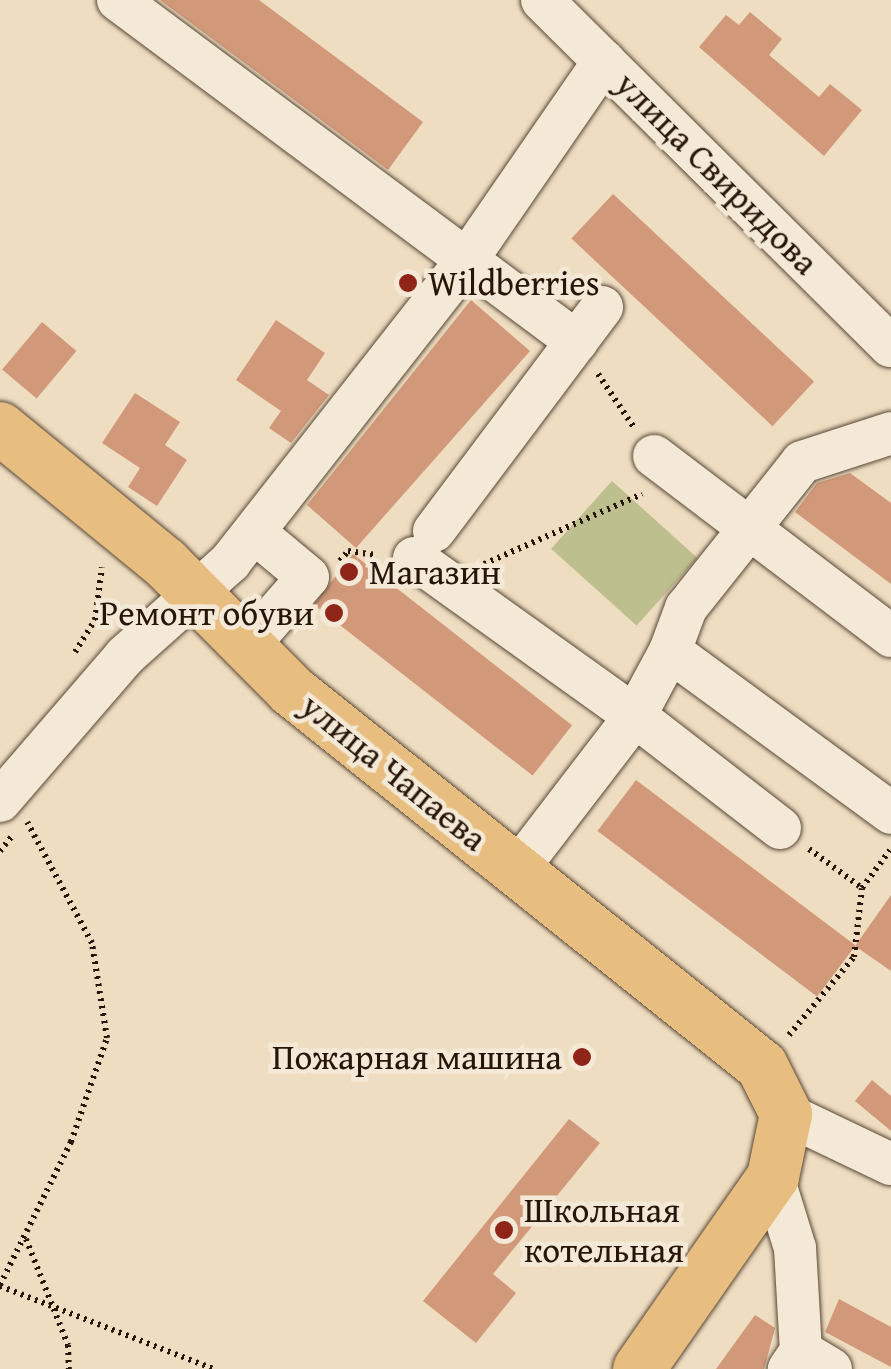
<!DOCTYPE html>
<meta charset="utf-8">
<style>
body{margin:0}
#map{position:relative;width:891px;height:1369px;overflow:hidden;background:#eeddc0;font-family:"Gentium Book Plus",serif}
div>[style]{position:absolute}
.green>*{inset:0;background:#bebf8e;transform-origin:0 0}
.building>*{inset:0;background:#d19979;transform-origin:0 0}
.path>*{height:6px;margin-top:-3px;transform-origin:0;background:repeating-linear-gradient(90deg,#271509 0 2.5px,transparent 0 7.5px)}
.roads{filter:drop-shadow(0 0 2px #594737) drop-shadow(0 0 2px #594737)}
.minor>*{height:42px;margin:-21px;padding:0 21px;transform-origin:21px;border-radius:21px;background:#f4e9d6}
.major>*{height:52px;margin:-26px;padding:0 26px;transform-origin:26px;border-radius:26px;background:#e7be80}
.dots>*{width:28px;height:28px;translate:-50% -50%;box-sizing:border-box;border:5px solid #f4e9d6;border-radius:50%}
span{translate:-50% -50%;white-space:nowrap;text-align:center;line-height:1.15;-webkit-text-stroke:9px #f4e9d6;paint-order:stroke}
.street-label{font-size:35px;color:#271509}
.poi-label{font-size:35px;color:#271509}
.left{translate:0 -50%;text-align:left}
.right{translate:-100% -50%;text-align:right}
</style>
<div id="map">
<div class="green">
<i style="left:612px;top:481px;width:115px;height:91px;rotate:42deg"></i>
</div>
<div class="building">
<i style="clip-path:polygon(160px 0,259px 0,423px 122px,388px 170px)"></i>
<i style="clip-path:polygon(750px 12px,782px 39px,769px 55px,819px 97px,830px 84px,862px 110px,824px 156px,699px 47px,726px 15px,739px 25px)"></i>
<i style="left:613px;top:194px;width:275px;height:61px;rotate:43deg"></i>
<i style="clip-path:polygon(471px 300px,530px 351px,356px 548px,307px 505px)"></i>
<i style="clip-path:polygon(276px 320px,325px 353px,307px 380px,329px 395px,291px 443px,269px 428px,281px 411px,236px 380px)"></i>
<i style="left:42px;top:322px;width:45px;height:62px;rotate:40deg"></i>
<i style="clip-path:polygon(135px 393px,180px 422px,165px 445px,187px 460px,157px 506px,128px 487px,140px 468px,102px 443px)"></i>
<i style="clip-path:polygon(850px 473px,891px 503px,891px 584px,795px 512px,817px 483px)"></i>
<i style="left:353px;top:554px;width:278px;height:64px;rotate:38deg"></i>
<i style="left:636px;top:780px;width:275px;height:64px;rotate:37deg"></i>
<i style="clip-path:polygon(891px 895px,891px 971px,855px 946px)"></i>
<i style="clip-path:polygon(872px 1080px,891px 1096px,891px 1131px,855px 1101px)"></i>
<i style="clip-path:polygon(569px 1119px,600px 1143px,493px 1274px,516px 1293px,476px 1343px,423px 1301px)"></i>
<i style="clip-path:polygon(839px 1299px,891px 1327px,891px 1367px,825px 1332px)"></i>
<i style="clip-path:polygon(755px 1315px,775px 1328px,764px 1369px,716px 1369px)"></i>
</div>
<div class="path">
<i style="left:598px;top:374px;width:63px;rotate:56.1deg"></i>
<i style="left:340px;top:561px;width:13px;rotate:-51deg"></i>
<i style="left:348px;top:551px;width:30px;rotate:8deg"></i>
<i style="left:484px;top:564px;width:173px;rotate:-23.9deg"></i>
<i style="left:75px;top:652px;width:38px;rotate:-58deg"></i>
<i style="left:95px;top:620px;width:53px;rotate:-82.5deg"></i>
<i style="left:809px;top:849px;width:66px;rotate:36.3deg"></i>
<i style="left:862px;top:888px;width:47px;rotate:-53.6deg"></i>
<i style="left:0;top:851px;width:19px;rotate:-51deg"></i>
<i style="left:789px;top:1035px;width:102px;rotate:-50.2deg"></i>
<i style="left:854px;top:957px;width:69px;rotate:-83.4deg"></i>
<i style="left:26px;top:1239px;width:114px;rotate:68.4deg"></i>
<i style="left:68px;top:1345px;width:24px;rotate:88deg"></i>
<i style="left:0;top:1285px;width:160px;rotate:-63.6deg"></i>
<i style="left:71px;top:1142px;width:110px;rotate:-70.9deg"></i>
<i style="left:107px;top:1038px;width:96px;rotate:-99deg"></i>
<i style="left:92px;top:943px;width:137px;rotate:-118.2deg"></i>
<i style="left:0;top:1286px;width:230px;rotate:21.2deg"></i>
</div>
<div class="roads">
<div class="minor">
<i style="left:118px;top:0;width:572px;rotate:36.69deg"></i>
<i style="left:542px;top:0;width:491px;rotate:44.8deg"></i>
<i style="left:654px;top:456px;width:298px;rotate:37.2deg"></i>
<i style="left:434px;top:531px;width:280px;rotate:-53.1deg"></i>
<i style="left:414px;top:558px;width:272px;rotate:35.6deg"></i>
<i style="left:635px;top:716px;width:194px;rotate:127.5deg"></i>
<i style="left:248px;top:646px;width:91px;rotate:-49deg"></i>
<i style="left:308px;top:577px;width:70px;rotate:-140.2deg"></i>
<i style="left:670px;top:651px;width:46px;rotate:-69.6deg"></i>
<i style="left:686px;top:608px;width:186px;rotate:-51.5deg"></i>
<i style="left:802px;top:462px;width:94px;rotate:-18deg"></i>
<i style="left:0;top:801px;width:191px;rotate:-49.2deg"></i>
<i style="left:125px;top:656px;width:141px;rotate:-41.8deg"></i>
<i style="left:230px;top:562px;width:382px;rotate:-51.9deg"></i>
<i style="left:466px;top:261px;width:243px;rotate:-55.4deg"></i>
<i style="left:780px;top:828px;width:183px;rotate:-142.3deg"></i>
<i style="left:635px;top:716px;width:74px;rotate:-61.7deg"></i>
<i style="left:670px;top:651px;width:274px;rotate:36.2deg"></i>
<i style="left:786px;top:1114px;width:116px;rotate:25.5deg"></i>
<i style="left:773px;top:1177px;width:74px;rotate:72.8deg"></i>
<i style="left:795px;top:1248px;width:103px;rotate:86.7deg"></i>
<i style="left:801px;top:1351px;width:22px;rotate:124deg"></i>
<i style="left:801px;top:1351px;width:35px;rotate:31deg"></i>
</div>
<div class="major">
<i style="left:0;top:428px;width:213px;rotate:39.3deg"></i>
<i style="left:165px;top:563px;width:180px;rotate:45.2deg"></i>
<i style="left:292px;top:691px;width:601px;rotate:38.59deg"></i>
<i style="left:762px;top:1066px;width:54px;rotate:63.4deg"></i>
<i style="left:786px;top:1114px;width:64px;rotate:101.7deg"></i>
<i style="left:773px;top:1177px;width:234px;rotate:124.9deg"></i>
</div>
</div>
<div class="dots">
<i style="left:408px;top:283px;background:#8f2418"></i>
<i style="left:349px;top:572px;background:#8f2418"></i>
<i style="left:334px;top:613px;background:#8f2418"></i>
<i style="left:582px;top:1057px;background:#8f2418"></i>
<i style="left:504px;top:1230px;background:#8f2418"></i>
</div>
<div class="street-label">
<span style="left:717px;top:173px;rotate:45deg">улица Свиридова</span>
<span style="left:394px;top:772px;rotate:39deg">улица Чапаева</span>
</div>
<div class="poi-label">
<span class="left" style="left:428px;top:283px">Wildberries</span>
<span class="left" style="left:369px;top:572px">Магазин</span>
<span class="right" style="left:314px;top:613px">Ремонт обуви</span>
<span class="right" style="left:562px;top:1057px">Пожарная машина</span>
<span class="left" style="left:524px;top:1230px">Школьная<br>котельная</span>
</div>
</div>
